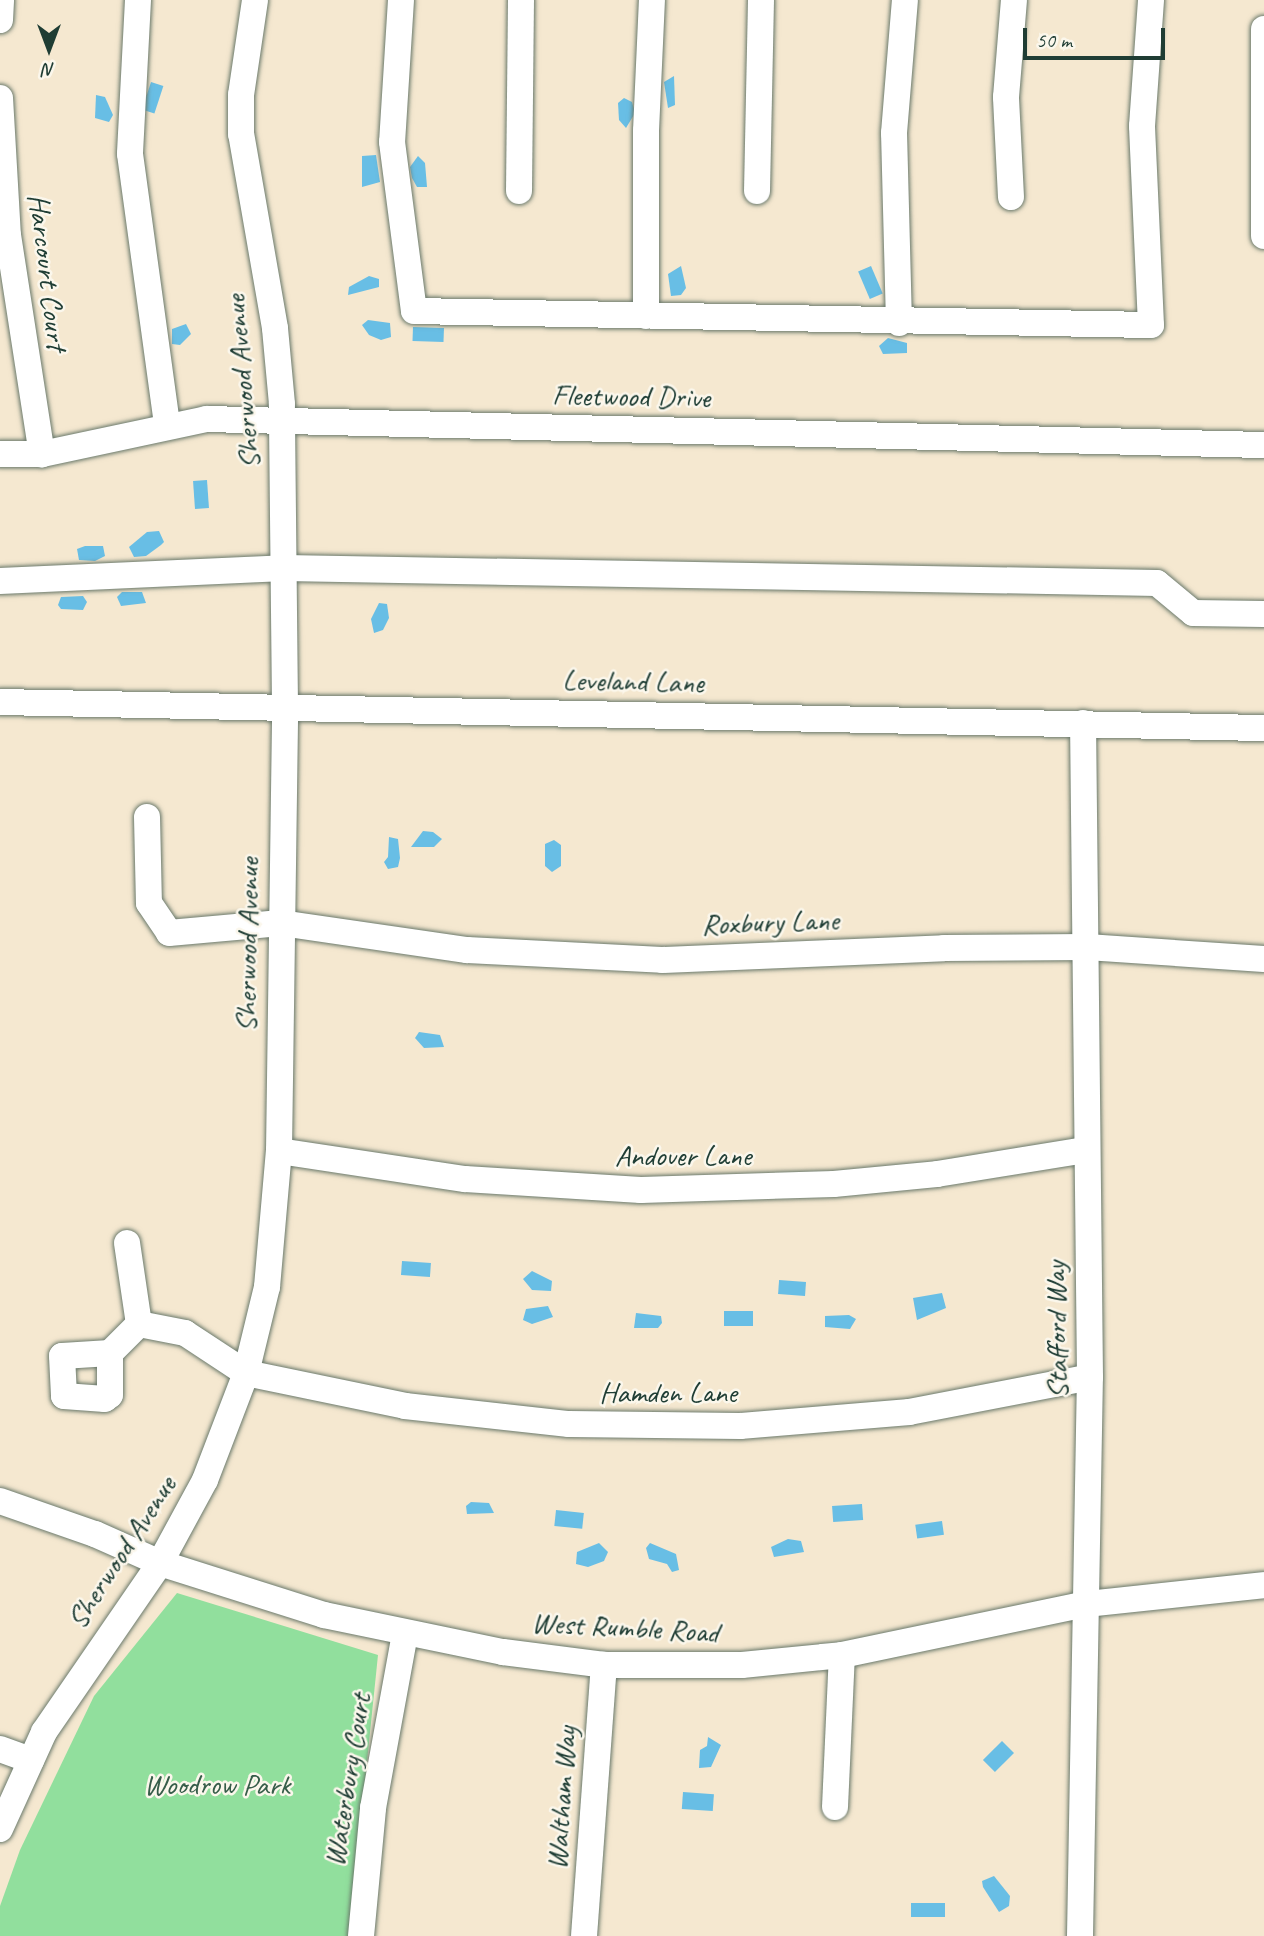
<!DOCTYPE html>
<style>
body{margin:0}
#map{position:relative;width:1264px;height:1936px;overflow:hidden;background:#f5e8d0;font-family:Caveat,sans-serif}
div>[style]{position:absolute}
.green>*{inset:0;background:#91df9d}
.water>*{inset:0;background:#68bee5;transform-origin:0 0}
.roads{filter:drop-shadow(0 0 2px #6a796b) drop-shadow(0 0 2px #6a796b)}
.minor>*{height:26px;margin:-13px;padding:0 13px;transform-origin:13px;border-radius:13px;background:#fff}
span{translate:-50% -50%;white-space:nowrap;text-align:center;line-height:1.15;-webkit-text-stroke:5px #fbf7ec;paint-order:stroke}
.street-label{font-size:30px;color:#1f3d34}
.park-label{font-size:30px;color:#365d49}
.north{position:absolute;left:14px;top:14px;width:70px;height:70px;-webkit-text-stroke:5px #fbf7ec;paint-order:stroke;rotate:180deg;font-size:19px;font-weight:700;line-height:28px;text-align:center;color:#1f3d34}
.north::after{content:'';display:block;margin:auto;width:24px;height:32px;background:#1f3d34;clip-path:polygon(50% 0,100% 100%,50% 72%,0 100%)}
.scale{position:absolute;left:1023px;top:28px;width:142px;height:32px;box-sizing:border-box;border:4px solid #1f3d34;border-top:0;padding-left:9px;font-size:21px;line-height:24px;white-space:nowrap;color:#1f3d34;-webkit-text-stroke:5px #fbf7ec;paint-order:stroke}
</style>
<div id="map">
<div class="green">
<i style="clip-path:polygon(177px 1593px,378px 1655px,349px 1936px,0 1936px,0 1906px,20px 1850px,94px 1696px)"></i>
</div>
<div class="water">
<i style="clip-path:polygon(674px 76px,675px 105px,668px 108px,664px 82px)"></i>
<i style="left:151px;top:82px;width:13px;height:29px;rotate:18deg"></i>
<i style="clip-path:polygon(96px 95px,105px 97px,113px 115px,109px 122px,95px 118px)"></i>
<i style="clip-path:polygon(624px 98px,632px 102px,635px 113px,626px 128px,619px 120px,618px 103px)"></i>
<i style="clip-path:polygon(376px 155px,380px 182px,362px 187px,362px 156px)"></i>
<i style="clip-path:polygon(418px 156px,425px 163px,427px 187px,417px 187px,412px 178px,410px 167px)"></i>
<i style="clip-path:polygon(681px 266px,686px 288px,681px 295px,671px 296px,668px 274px)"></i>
<i style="left:871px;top:266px;width:30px;height:14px;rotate:67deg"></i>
<i style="clip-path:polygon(369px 276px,379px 279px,379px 287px,348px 295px,349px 287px)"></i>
<i style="clip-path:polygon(368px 320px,390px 323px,391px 337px,381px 340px,369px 335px,362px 325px)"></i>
<i style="clip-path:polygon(186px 324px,191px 334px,180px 345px,172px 344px,172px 329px)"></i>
<i style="left:413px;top:327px;width:31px;height:14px;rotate:2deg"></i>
<i style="clip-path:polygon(888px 338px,907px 343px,907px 353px,883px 354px,879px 346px)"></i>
<i style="left:207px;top:480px;width:28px;height:14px;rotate:86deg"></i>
<i style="clip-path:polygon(159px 531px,164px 542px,161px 545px,146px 556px,134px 557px,129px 547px,147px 532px)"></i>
<i style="clip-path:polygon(85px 546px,103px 546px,105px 556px,95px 561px,79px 560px,77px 549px)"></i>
<i style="clip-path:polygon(122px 592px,142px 592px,146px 603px,121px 606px,117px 597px)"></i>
<i style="clip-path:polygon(83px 596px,87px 602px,83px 610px,61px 609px,58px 605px,61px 597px)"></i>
<i style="clip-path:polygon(379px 603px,387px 604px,389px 618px,383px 630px,374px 633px,371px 619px)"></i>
<i style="clip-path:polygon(423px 831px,433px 832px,442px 839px,434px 847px,411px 847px)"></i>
<i style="clip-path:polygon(389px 837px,398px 839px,400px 858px,398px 867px,388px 869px,384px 862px,388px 857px)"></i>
<i style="clip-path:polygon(554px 840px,561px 845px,561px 866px,552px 872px,545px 866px,545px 844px)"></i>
<i style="clip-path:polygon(419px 1032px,440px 1035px,444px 1047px,424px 1048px,415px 1038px)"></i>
<i style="left:402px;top:1261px;width:29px;height:14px;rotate:4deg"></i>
<i style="clip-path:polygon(532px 1271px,552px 1281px,551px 1291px,532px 1290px,523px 1279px)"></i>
<i style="left:806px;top:1282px;width:14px;height:27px;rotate:94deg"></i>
<i style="clip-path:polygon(942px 1293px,946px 1308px,917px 1320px,913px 1298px)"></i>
<i style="clip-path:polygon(548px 1306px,553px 1317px,532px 1324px,523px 1320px,526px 1309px)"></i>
<i style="left:753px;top:1311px;width:15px;height:29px;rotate:90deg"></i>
<i style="clip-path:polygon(636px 1313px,661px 1316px,662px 1323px,658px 1328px,634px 1328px)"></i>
<i style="clip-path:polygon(849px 1315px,856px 1319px,850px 1329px,825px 1327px,825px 1316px)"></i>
<i style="clip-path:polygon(471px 1502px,489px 1503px,494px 1513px,467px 1514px,466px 1506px)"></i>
<i style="left:862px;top:1504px;width:16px;height:30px;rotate:86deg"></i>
<i style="left:556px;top:1510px;width:28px;height:16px;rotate:6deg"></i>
<i style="left:942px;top:1521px;width:14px;height:27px;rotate:82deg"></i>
<i style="clip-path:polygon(788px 1539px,801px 1541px,804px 1552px,774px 1557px,771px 1547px)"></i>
<i style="clip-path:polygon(599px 1543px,608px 1552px,604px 1561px,588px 1567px,576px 1564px,577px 1552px)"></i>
<i style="clip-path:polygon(650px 1543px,676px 1554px,679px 1570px,672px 1572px,667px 1564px,649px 1559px,646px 1548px)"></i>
<i style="clip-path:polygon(708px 1737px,721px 1745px,711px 1767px,699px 1768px,700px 1750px,707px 1746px)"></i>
<i style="left:1002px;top:1741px;width:17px;height:27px;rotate:45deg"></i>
<i style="left:683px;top:1792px;width:31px;height:17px;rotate:4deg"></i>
<i style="clip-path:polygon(994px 1876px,1010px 1896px,1009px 1906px,999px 1912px,983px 1887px,982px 1881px)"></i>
<i style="left:911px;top:1903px;width:34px;height:14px"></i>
</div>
<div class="roads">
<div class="minor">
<i style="left:138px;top:0;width:154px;rotate:93deg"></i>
<i style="left:130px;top:154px;width:273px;rotate:82.2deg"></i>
<i style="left:401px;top:0;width:142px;rotate:93.6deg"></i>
<i style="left:392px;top:142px;width:170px;rotate:82.6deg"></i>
<i style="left:414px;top:311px;width:737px;rotate:1.09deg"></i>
<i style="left:1151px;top:325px;width:199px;rotate:-92.6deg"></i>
<i style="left:1142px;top:126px;width:126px;rotate:-85.9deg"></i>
<i style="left:0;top:20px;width:20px;rotate:-87deg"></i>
<i style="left:1264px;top:29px;width:207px;rotate:90deg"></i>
<i style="left:0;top:98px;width:137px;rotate:86.7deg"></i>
<i style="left:8px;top:235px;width:222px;rotate:81.2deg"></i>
<i style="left:519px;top:191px;width:191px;rotate:-89.4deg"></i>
<i style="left:757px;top:191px;width:191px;rotate:-88.8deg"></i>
<i style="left:1011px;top:197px;width:100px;rotate:-92.9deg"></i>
<i style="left:1006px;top:97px;width:97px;rotate:-85.3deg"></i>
<i style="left:646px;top:316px;width:185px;rotate:-90deg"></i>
<i style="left:646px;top:131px;width:131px;rotate:-87.4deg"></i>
<i style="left:899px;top:323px;width:190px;rotate:-91.5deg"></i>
<i style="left:894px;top:133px;width:133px;rotate:-85.3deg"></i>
<i style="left:0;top:454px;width:42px"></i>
<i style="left:42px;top:454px;width:168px;rotate:-12deg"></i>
<i style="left:206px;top:419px;width:1058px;rotate:1.41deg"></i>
<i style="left:0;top:581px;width:284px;rotate:-2.6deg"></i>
<i style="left:284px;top:568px;width:873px;rotate:0.98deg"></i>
<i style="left:1157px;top:583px;width:47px;rotate:39.8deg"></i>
<i style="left:1193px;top:613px;width:71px;rotate:0.8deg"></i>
<i style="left:0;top:702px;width:1264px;rotate:1.18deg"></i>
<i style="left:147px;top:817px;width:86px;rotate:88.7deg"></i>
<i style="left:149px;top:903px;width:36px;rotate:56deg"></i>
<i style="left:169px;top:933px;width:112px;rotate:-5.1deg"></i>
<i style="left:281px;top:923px;width:188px;rotate:8.3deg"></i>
<i style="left:467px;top:950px;width:195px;rotate:2.9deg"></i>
<i style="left:662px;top:960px;width:282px;rotate:-2.4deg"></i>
<i style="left:944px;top:948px;width:143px;rotate:-0.4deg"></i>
<i style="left:1087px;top:947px;width:177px;rotate:3.9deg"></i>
<i style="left:279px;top:1151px;width:188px;rotate:8.6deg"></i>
<i style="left:465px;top:1179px;width:176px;rotate:3.6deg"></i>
<i style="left:641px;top:1190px;width:193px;rotate:-1.8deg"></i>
<i style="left:834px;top:1184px;width:103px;rotate:-5.5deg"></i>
<i style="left:937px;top:1174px;width:151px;rotate:-9.2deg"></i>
<i style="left:127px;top:1243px;width:82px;rotate:81.6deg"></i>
<i style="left:139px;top:1324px;width:47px;rotate:11.1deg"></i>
<i style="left:185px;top:1333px;width:73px;rotate:33.3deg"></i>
<i style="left:246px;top:1373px;width:162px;rotate:11.7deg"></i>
<i style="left:405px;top:1406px;width:165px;rotate:6.3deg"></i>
<i style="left:569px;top:1424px;width:171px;rotate:0.7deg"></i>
<i style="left:740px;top:1426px;width:170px;rotate:-4.7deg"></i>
<i style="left:909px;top:1412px;width:184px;rotate:-10.9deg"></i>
<i style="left:110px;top:1353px;width:48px;rotate:176.4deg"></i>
<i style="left:62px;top:1356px;width:40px;rotate:87.1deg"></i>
<i style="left:64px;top:1396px;width:41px;rotate:4.2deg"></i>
<i style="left:105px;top:1399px;width:6px;rotate:-39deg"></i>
<i style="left:110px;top:1395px;width:42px;rotate:-90deg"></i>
<i style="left:110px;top:1353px;width:41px;rotate:-45deg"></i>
<i style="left:0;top:1501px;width:101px;rotate:19.2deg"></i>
<i style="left:95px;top:1534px;width:71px;rotate:24deg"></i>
<i style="left:160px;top:1563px;width:172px;rotate:17.6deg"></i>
<i style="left:324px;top:1615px;width:183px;rotate:11.7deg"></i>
<i style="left:503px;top:1652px;width:102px;rotate:7.3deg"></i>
<i style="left:604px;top:1665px;width:138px"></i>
<i style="left:742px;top:1665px;width:100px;rotate:-5.7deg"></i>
<i style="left:842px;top:1655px;width:250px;rotate:-11.8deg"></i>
<i style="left:1087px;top:1604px;width:178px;rotate:-6.1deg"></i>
<i style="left:0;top:1749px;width:33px;rotate:20deg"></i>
<i style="left:835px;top:1807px;width:152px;rotate:-87.4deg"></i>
<i style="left:0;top:1829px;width:107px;rotate:-65.6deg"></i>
<i style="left:44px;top:1732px;width:205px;rotate:-55.5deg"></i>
<i style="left:160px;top:1563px;width:94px;rotate:-61.5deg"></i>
<i style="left:205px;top:1480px;width:115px;rotate:-69deg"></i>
<i style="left:246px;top:1373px;width:89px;rotate:-76.3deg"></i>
<i style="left:267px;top:1287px;width:137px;rotate:-85deg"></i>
<i style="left:279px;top:1151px;width:444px;rotate:-89.2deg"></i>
<i style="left:285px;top:707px;width:303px;rotate:-90.6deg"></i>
<i style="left:282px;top:404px;width:76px;rotate:-95.3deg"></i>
<i style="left:275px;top:328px;width:197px;rotate:-99.9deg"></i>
<i style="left:241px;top:134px;width:39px;rotate:-90deg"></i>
<i style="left:241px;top:95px;width:96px;rotate:-81.6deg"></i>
<i style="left:361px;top:1936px;width:129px;rotate:-84.6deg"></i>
<i style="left:373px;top:1808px;width:177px;rotate:-79.6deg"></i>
<i style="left:584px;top:1936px;width:272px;rotate:-85.8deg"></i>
<i style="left:1080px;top:1936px;width:559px;rotate:-88.98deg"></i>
<i style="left:1090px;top:1377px;width:654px;rotate:-90.61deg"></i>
</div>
</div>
<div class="street-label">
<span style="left:48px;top:272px;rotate:83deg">Harcourt Court</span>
<span style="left:242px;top:382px;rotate:-95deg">Sherwood Avenue</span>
<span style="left:631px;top:396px;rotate:1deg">Fleetwood Drive</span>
<span style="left:633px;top:681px;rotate:1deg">Leveland Lane</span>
<span style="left:770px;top:922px;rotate:-2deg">Roxbury Lane</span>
<span style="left:247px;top:945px;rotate:-89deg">Sherwood Avenue</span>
<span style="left:683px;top:1155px">Andover Lane</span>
<span style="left:1056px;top:1330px;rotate:-91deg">Stafford Way</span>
<span style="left:668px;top:1392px">Hamden Lane</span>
<span style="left:121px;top:1552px;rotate:-57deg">Sherwood Avenue</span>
<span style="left:625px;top:1627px;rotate:3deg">West Rumble Road</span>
<span style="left:347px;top:1780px;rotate:-81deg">Waterbury Court</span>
<span style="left:561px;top:1798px;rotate:-86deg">Waltham Way</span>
</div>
<div class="park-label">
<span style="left:217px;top:1784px">Woodrow Park</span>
</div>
<div class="north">N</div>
<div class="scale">50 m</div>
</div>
